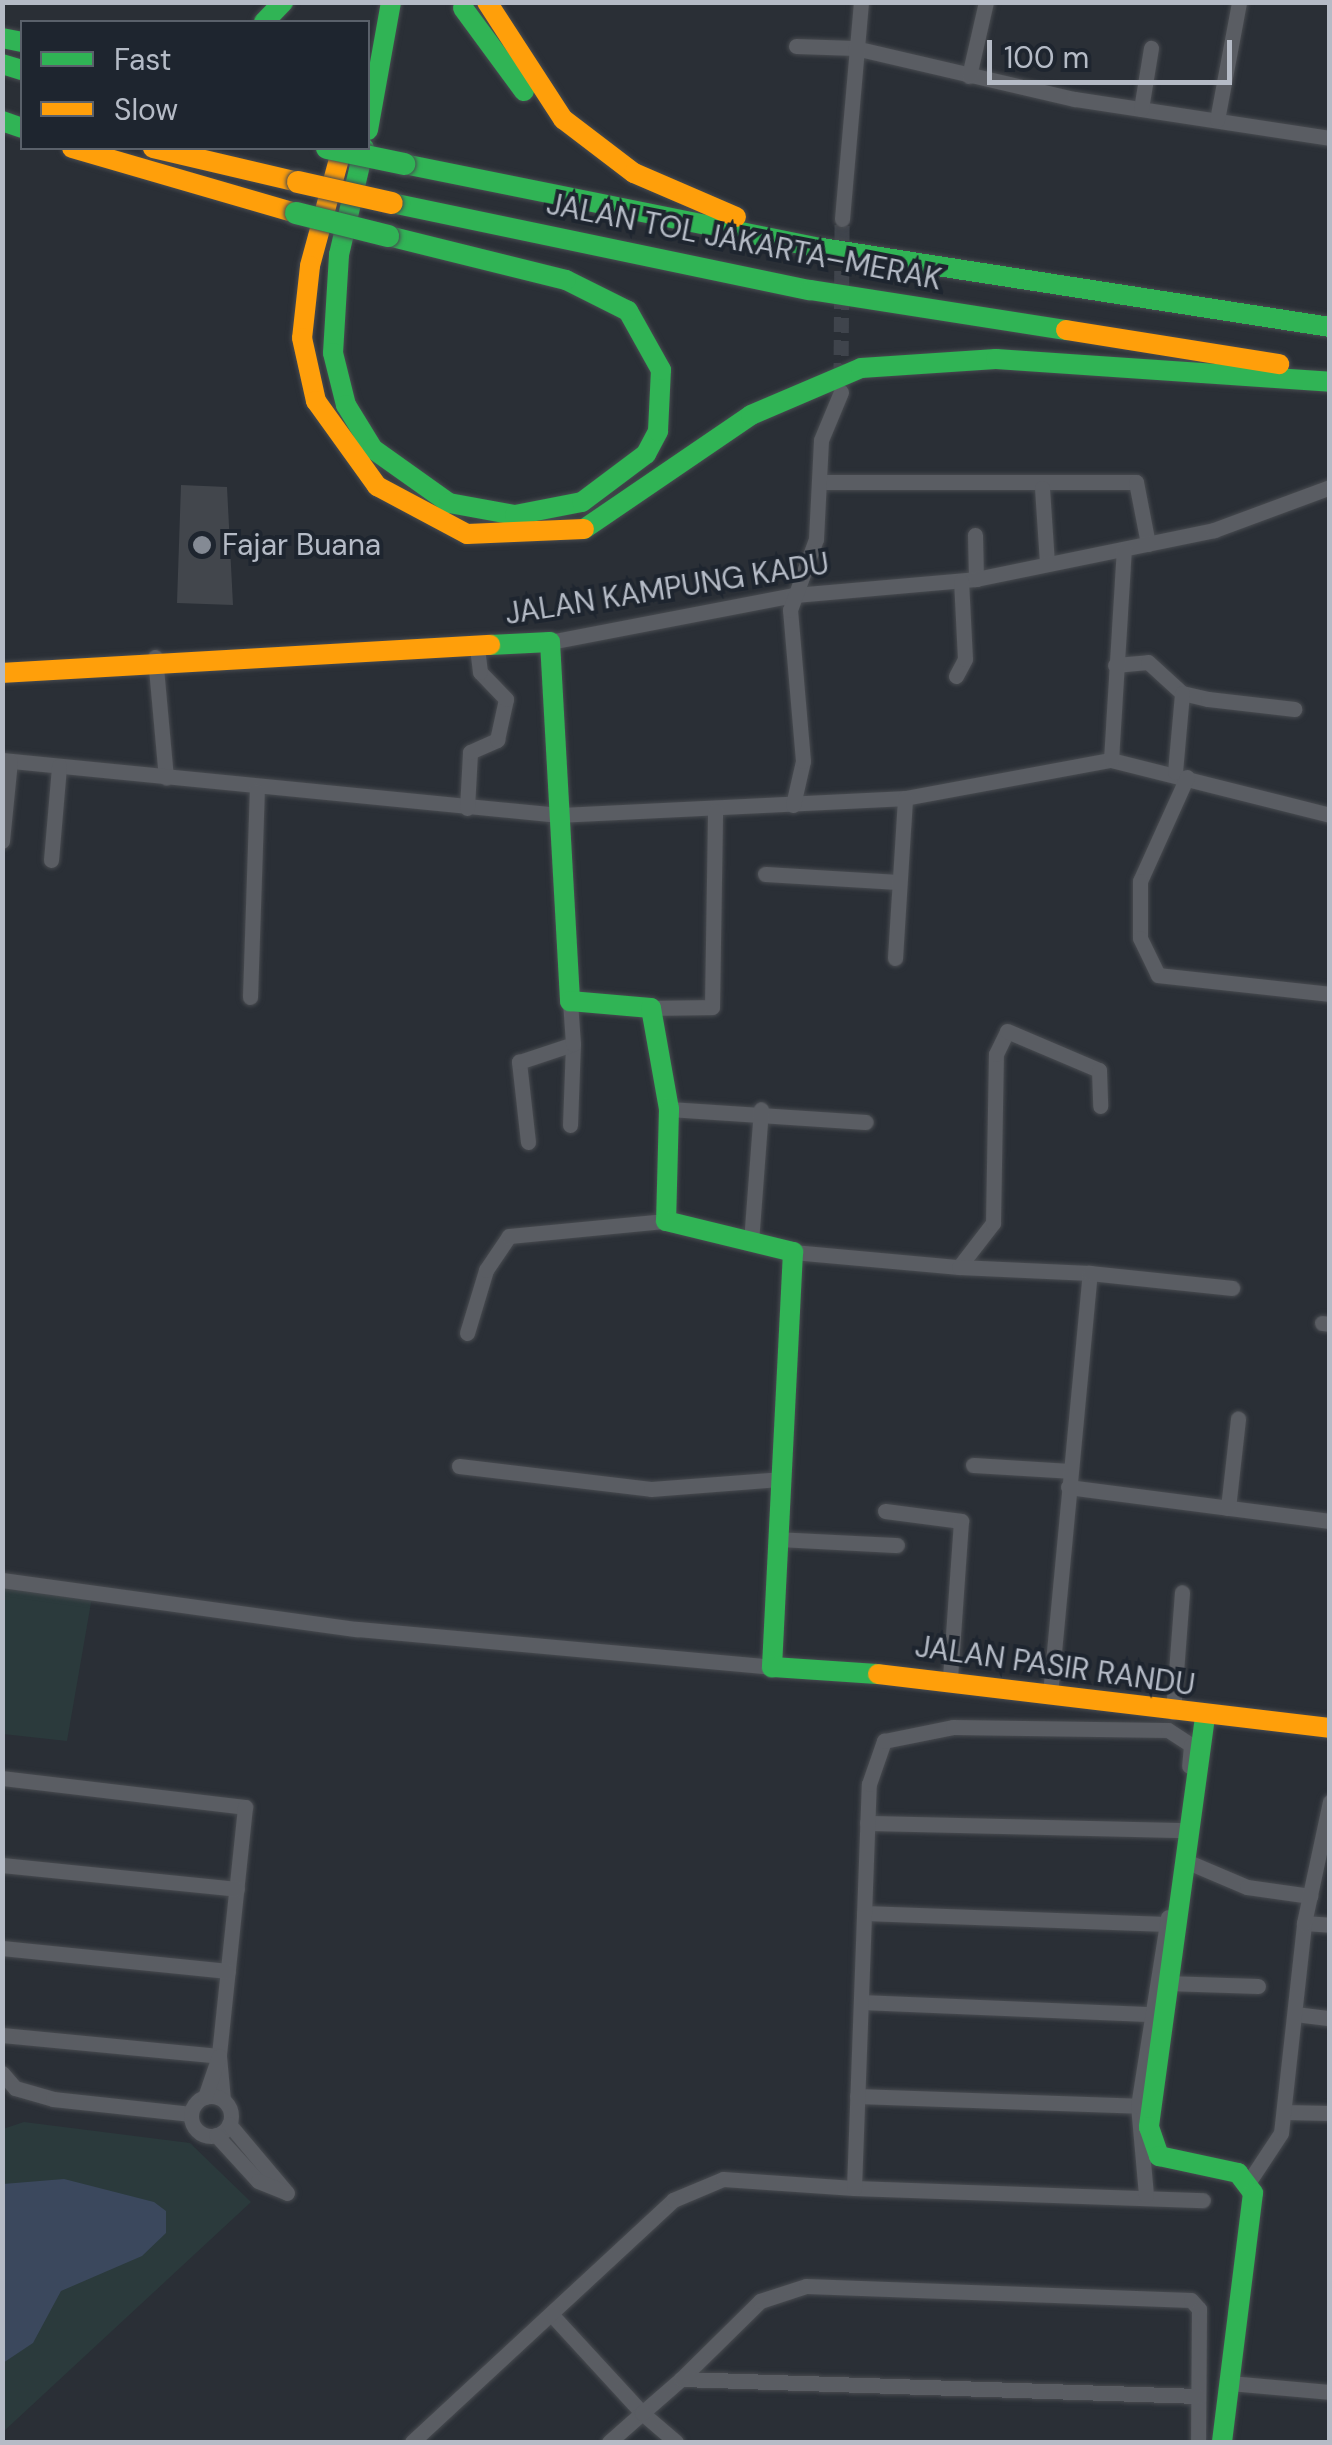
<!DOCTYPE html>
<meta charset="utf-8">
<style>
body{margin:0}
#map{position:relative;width:1332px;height:2445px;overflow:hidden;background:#2a2f36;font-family:"DM Sans",sans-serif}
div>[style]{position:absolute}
.green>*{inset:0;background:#2b3a3c}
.water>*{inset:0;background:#3b485d}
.building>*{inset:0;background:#42464c}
.street-tunnel>*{height:15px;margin-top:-7.5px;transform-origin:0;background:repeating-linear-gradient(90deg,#3f444c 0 15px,transparent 0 23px)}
.roads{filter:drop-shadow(0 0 2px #484b50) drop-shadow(0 0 2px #484b50)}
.street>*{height:15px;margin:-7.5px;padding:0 7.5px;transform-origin:7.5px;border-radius:7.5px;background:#5a5d63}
.street>.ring{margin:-7.5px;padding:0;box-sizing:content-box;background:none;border:15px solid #5a5d63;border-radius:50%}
.fast>*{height:20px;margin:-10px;padding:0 10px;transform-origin:10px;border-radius:10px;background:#30b455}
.slow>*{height:20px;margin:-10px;padding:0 10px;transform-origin:10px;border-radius:10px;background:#ff9f0a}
.bridges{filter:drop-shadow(0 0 2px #474b51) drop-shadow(0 0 2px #474b51)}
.fast-bridge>*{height:22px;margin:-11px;padding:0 11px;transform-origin:11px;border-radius:11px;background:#30b455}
.slow-bridge>*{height:22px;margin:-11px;padding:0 11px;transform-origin:11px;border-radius:11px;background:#ff9f0a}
.dots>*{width:28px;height:28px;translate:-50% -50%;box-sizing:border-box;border:5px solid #1e252f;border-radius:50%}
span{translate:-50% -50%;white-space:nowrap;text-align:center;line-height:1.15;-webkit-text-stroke:8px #1e252f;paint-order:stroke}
.street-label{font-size:30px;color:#b5bbc6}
.poi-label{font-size:30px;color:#b5bbc6}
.left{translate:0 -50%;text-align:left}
.frame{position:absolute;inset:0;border:5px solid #b5bbc6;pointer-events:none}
.legend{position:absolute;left:20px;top:20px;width:350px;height:130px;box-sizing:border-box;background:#1e252f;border:2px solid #5a616b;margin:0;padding:12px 18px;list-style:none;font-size:30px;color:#b5bbc6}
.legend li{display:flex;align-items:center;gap:20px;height:50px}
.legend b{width:50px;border:2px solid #5a616b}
.scale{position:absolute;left:987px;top:40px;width:245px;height:45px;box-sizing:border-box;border:5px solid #b5bbc6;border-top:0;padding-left:12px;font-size:30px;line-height:35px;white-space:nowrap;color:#b5bbc6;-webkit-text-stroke:8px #1e252f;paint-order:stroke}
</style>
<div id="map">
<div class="green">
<i style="clip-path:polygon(3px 1586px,92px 1597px,67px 1741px,3px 1734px)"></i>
<i style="clip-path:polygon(24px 2122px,190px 2143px,251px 2202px,3px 2432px,3px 2129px)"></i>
</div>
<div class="water">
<i style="clip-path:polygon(64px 2179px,154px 2202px,166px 2211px,166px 2233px,142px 2256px,61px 2291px,33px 2343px,3px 2363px,3px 2184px)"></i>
</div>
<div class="building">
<i style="clip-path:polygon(181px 485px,227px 487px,233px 605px,177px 603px)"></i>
</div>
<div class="street-tunnel">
<i style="left:841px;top:378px;width:159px;rotate:-89.6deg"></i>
</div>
<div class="roads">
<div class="street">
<i style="left:796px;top:46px;width:59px;rotate:1.9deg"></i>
<i style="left:855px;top:48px;width:226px;rotate:13.1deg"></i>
<i style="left:1075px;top:99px;width:258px;rotate:8.7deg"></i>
<i style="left:969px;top:76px;width:76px;rotate:-77.1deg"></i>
<i style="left:1141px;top:109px;width:62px;rotate:-80.7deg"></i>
<i style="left:1217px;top:120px;width:120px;rotate:-79.4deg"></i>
<i style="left:842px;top:219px;width:218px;rotate:-85deg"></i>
<i style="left:819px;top:482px;width:317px"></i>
<i style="left:1136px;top:482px;width:63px;rotate:79deg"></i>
<i style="left:1042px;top:488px;width:75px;rotate:86.2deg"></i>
<i style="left:975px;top:535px;width:44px;rotate:88.7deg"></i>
<i style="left:550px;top:642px;width:248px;rotate:-10.9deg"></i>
<i style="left:794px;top:595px;width:183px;rotate:-5deg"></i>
<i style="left:976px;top:579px;width:243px;rotate:-11.6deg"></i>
<i style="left:1214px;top:530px;width:124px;rotate:-20.3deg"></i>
<i style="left:155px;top:657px;width:121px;rotate:84.8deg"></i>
<i style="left:1115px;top:665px;width:33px;rotate:-5deg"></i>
<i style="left:1148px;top:662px;width:46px;rotate:42.4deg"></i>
<i style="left:1182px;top:693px;width:27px;rotate:13deg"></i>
<i style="left:1208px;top:699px;width:87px;rotate:6.6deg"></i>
<i style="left:956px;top:676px;width:19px;rotate:-62deg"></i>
<i style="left:965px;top:659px;width:78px;rotate:-92.9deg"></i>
<i style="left:2px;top:760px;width:560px;rotate:5.64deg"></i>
<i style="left:559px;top:815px;width:346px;rotate:-2.8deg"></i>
<i style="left:905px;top:798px;width:209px;rotate:-10.5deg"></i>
<i style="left:1111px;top:760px;width:226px;rotate:14.1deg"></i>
<i style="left:1111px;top:760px;width:211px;rotate:-86.5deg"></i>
<i style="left:1175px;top:772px;width:79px;rotate:-84.9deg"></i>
<i style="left:1187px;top:777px;width:114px;rotate:114.3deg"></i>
<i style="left:1140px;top:881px;width:57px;rotate:90deg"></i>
<i style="left:1140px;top:938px;width:41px;rotate:64.1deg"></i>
<i style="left:1158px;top:975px;width:173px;rotate:6.3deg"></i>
<i style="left:793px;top:805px;width:45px;rotate:-77.2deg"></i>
<i style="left:803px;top:761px;width:152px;rotate:-94.9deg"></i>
<i style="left:790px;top:610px;width:76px;rotate:-69.9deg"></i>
<i style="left:816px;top:539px;width:99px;rotate:-87.1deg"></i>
<i style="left:821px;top:440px;width:52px;rotate:-67.4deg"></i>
<i style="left:467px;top:808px;width:56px;rotate:-86.9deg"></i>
<i style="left:470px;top:752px;width:30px;rotate:-24deg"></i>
<i style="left:497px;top:740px;width:42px;rotate:-77.6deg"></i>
<i style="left:506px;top:699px;width:37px;rotate:-134deg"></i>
<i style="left:480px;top:672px;width:23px;rotate:-97deg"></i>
<i style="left:2px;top:841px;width:80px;rotate:-84.3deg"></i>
<i style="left:51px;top:860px;width:94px;rotate:-85.1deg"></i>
<i style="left:765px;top:874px;width:134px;rotate:3.4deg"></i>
<i style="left:895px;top:958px;width:160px;rotate:-86.4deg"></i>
<i style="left:250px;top:997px;width:206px;rotate:-88.1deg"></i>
<i style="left:651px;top:1008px;width:61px;rotate:-0.9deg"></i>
<i style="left:712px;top:1007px;width:196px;rotate:-89.1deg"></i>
<i style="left:669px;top:1109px;width:197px;rotate:3.8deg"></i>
<i style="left:570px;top:1125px;width:81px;rotate:-87.9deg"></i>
<i style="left:528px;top:1142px;width:81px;rotate:-96.4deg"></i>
<i style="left:519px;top:1062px;width:57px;rotate:-18.4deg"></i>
<i style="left:573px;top:1044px;width:43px;rotate:-94deg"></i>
<i style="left:751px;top:1242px;width:133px;rotate:-85.7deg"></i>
<i style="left:793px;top:1252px;width:167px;rotate:5.2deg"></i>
<i style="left:959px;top:1267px;width:56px;rotate:-52.3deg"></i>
<i style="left:993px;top:1223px;width:169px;rotate:-89deg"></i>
<i style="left:996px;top:1054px;width:25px;rotate:-64deg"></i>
<i style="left:1007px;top:1031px;width:100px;rotate:23deg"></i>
<i style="left:1099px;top:1070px;width:36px;rotate:88deg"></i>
<i style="left:959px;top:1267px;width:131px;rotate:2.6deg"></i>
<i style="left:1322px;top:1323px;width:8px;rotate:7deg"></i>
<i style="left:467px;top:1333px;width:66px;rotate:-73.2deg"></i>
<i style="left:486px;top:1270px;width:41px;rotate:-55.9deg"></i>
<i style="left:509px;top:1236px;width:158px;rotate:-5.5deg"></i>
<i style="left:973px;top:1465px;width:97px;rotate:3.5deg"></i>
<i style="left:459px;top:1466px;width:193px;rotate:6.8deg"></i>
<i style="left:651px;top:1489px;width:129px;rotate:-4.4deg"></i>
<i style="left:1068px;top:1487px;width:264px;rotate:7.4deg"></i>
<i style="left:1228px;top:1508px;width:90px;rotate:-83.6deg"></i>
<i style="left:885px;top:1511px;width:77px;rotate:7.5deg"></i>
<i style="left:961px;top:1521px;width:158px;rotate:94deg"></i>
<i style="left:777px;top:1539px;width:120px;rotate:2.9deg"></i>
<i style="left:2px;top:1580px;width:358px;rotate:7.9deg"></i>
<i style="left:357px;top:1629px;width:417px;rotate:5.2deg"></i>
<i style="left:1050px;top:1694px;width:423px;rotate:-84.6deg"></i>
<i style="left:1090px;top:1273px;width:143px;rotate:6deg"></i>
<i style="left:1173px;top:1712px;width:120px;rotate:-85.7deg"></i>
<i style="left:2px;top:1778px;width:245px;rotate:6.8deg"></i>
<i style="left:245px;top:1807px;width:250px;rotate:96deg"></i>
<i style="left:219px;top:2056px;width:44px;rotate:84.8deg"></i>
<i style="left:867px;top:1823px;width:314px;rotate:1.3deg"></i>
<i style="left:1188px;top:1862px;width:64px;rotate:23deg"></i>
<i style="left:1247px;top:1887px;width:64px;rotate:8.1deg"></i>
<i style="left:2px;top:1865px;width:236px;rotate:5.8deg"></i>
<i style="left:864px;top:1913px;width:303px;rotate:2.1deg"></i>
<i style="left:1304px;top:1923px;width:26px;rotate:4deg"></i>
<i style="left:2px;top:1948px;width:227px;rotate:5.8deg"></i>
<i style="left:1166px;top:1983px;width:92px;rotate:1.9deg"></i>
<i style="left:861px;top:2002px;width:292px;rotate:2.4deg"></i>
<i style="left:1295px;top:2014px;width:35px;rotate:7deg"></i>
<i style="left:2px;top:2035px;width:218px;rotate:5.5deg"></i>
<i style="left:2px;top:2073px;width:20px;rotate:49deg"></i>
<i style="left:15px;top:2088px;width:40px;rotate:16deg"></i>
<i style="left:53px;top:2099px;width:139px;rotate:6.2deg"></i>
<i style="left:857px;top:2096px;width:281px;rotate:2deg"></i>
<i class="ring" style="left:191px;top:2096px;width:25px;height:25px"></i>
<i style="left:205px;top:2097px;width:43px;rotate:-71.1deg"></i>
<i style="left:1284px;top:2112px;width:46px;rotate:1.2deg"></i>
<i style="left:229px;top:2124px;width:90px;rotate:50deg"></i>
<i style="left:216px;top:2135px;width:62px;rotate:47.6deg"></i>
<i style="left:258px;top:2181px;width:31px;rotate:22deg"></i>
<i style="left:1250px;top:2180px;width:56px;rotate:-56.6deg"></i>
<i style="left:1281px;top:2133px;width:211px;rotate:-83.7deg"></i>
<i style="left:1304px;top:1923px;width:124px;rotate:-77.9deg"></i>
<i style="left:854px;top:2188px;width:349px;rotate:2deg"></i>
<i style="left:1146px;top:2195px;width:89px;rotate:-95.1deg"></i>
<i style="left:1138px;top:2106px;width:191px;rotate:-81deg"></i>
<i style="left:552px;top:2315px;width:133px;rotate:47.4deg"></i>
<i style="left:642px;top:2413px;width:44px;rotate:138.7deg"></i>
<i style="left:681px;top:2379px;width:111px;rotate:-44.6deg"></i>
<i style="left:760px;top:2301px;width:48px;rotate:-18.1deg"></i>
<i style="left:806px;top:2286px;width:385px;rotate:2.1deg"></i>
<i style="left:1191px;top:2300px;width:12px;rotate:48deg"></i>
<i style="left:1199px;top:2309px;width:133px;rotate:90.4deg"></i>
<i style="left:1229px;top:2383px;width:101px;rotate:5.1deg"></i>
<i style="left:412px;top:2442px;width:356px;rotate:-42.8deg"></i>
<i style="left:673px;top:2200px;width:54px;rotate:-22.8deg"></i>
<i style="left:723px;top:2179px;width:131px;rotate:3.9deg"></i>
<i style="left:854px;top:2188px;width:404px;rotate:-87.9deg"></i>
<i style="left:869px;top:1784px;width:46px;rotate:-70.8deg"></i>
<i style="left:884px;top:1741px;width:70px;rotate:-11.5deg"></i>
<i style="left:953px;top:1727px;width:215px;rotate:0.8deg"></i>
<i style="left:1168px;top:1730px;width:27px;rotate:33deg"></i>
<i style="left:1191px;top:1745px;width:21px;rotate:95deg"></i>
<i style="left:676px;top:2442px;width:45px;rotate:-139.5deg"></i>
<i style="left:642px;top:2413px;width:52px;rotate:-41.1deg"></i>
<i style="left:681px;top:2379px;width:517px;rotate:1.88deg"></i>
</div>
<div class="fast">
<i style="left:463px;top:8px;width:103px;rotate:53.7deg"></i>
<i style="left:264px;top:22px;width:28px;rotate:-46deg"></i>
<i style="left:2px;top:38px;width:20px;rotate:11deg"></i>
<i style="left:2px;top:64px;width:21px;rotate:17deg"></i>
<i style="left:2px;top:121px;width:21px;rotate:19deg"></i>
<i style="left:368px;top:130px;width:130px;rotate:-79.8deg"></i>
<i style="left:364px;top:148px;width:110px;rotate:103.2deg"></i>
<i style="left:339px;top:255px;width:98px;rotate:93.5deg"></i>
<i style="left:333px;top:353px;width:54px;rotate:76deg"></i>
<i style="left:346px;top:405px;width:52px;rotate:58.5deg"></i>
<i style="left:373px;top:449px;width:93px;rotate:35.4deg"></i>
<i style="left:449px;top:503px;width:67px;rotate:10.3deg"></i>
<i style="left:515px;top:515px;width:68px;rotate:-11deg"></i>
<i style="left:582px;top:502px;width:80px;rotate:-36.9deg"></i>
<i style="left:646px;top:454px;width:26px;rotate:-62deg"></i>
<i style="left:658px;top:431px;width:61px;rotate:-87.2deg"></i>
<i style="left:661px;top:370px;width:68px;rotate:-119.2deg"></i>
<i style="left:628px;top:311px;width:69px;rotate:-153.4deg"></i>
<i style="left:566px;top:280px;width:183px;rotate:-166.1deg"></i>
<i style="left:404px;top:164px;width:426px;rotate:11.4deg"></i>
<i style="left:822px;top:248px;width:514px;rotate:8.84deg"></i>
<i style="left:392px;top:203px;width:427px;rotate:11.8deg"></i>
<i style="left:810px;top:290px;width:259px;rotate:8.9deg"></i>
<i style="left:584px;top:529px;width:202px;rotate:-34.3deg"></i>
<i style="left:751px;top:415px;width:120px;rotate:-23.1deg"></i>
<i style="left:861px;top:368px;width:135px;rotate:-3.8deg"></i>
<i style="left:996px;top:359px;width:335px;rotate:3.9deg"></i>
<i style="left:490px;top:645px;width:60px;rotate:-2.9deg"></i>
<i style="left:550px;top:642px;width:360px;rotate:86.8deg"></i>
<i style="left:570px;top:1001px;width:81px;rotate:4.9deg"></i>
<i style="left:651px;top:1008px;width:103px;rotate:79.9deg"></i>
<i style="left:669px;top:1109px;width:112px;rotate:91.5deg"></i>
<i style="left:666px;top:1221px;width:131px;rotate:13.7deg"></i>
<i style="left:793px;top:1252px;width:416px;rotate:92.9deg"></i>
<i style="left:772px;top:1667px;width:106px;rotate:3.8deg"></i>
<i style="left:1205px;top:1717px;width:414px;rotate:97.8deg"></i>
<i style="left:1149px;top:2127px;width:31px;rotate:71deg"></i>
<i style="left:1159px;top:2156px;width:81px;rotate:12.1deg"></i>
<i style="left:1238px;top:2173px;width:25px;rotate:53deg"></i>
<i style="left:1253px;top:2193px;width:251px;rotate:97.1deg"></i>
</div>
<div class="slow">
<i style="left:487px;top:2px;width:140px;rotate:57deg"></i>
<i style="left:563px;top:119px;width:89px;rotate:37.3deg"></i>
<i style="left:634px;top:173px;width:111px;rotate:23.3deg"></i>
<i style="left:72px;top:148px;width:233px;rotate:16.2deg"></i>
<i style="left:153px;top:148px;width:149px;rotate:13.2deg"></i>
<i style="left:342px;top:148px;width:122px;rotate:105.2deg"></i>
<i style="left:310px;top:266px;width:72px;rotate:96.3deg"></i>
<i style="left:302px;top:338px;width:65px;rotate:77.5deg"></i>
<i style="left:316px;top:401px;width:105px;rotate:54.3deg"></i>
<i style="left:377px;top:486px;width:102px;rotate:28.1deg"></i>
<i style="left:467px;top:534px;width:117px;rotate:-2.4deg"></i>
<i style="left:1066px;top:330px;width:216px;rotate:9.1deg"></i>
<i style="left:2px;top:673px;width:489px;rotate:-3.3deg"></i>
<i style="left:878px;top:1674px;width:455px;rotate:6.8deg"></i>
</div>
</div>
<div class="bridges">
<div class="fast-bridge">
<i style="left:327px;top:148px;width:79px;rotate:11.7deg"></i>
<i style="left:296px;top:213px;width:95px;rotate:14deg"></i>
</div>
<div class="slow-bridge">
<i style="left:298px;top:182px;width:96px;rotate:12.6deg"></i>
</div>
</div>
<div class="dots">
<i style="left:202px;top:545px;background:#848a94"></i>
</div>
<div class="street-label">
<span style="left:744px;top:242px;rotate:11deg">JALAN TOL JAKARTA–MERAK</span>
<span style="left:667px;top:589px;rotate:-9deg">JALAN KAMPUNG KADU</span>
<span style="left:1055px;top:1666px;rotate:8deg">JALAN PASIR RANDU</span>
</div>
<div class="poi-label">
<span class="left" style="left:222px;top:545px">Fajar Buana</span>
</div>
<div class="frame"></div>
<ul class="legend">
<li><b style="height:12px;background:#30b455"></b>Fast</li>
<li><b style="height:12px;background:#ff9f0a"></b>Slow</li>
</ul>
<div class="scale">100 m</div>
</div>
